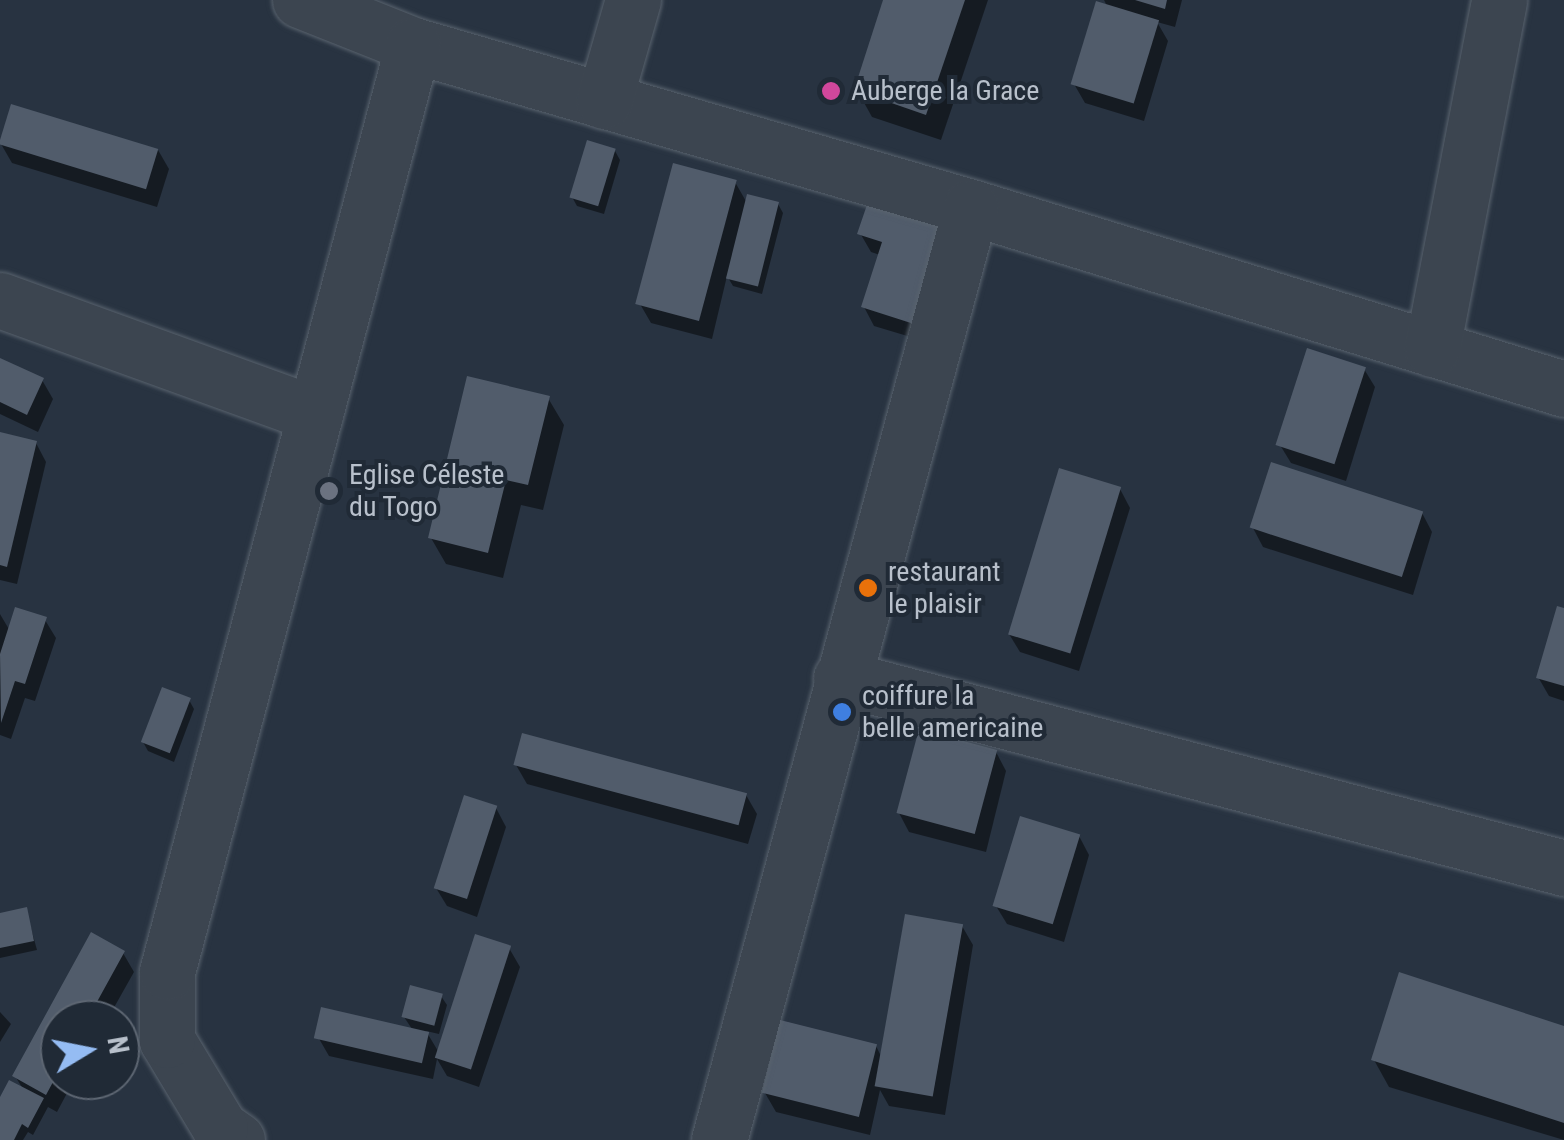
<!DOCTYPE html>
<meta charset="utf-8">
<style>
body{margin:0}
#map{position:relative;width:1564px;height:1140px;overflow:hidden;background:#283341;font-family:"Roboto Condensed",sans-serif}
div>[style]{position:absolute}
.shadow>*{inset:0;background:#0007}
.building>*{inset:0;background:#515c6b;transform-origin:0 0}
.roads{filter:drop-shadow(0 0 2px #59636e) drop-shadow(0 0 2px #59636e)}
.minor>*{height:55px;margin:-27.5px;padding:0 27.5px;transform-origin:27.5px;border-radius:27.5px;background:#3c4550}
.dots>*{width:28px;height:28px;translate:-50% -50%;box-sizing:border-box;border:5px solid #202a36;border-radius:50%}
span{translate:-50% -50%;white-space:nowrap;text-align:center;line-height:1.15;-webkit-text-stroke:8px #202a36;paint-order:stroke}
.poi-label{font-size:28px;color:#b8c0cb}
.left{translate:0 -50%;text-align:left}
.north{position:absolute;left:40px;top:1000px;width:100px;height:100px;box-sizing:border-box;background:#202a36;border:2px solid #5d6672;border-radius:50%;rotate:80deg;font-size:28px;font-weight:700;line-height:40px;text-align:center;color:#b8c0cb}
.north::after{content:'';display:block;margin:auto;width:35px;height:45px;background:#95bcf3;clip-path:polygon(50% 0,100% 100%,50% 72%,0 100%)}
</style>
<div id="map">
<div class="shadow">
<i style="clip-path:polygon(886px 0,988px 0,941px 140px,872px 117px,857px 90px)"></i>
<i style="clip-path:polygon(1104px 0,1182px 0,1175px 27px,1157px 22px,1168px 41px,1144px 121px,1085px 103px,1074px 84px,1108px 8px)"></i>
<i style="clip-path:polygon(1px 144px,158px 150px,169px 169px,157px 207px,12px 163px)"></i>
<i style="clip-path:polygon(615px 151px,620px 160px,604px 214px,577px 206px,572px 197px)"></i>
<i style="clip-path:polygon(735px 182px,747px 203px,778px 204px,783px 213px,762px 294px,733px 286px,727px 276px,712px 339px,651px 323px,640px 304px)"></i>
<i style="clip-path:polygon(870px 202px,924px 341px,874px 326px,864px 307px,880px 255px,871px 252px,860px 233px)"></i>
<i style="clip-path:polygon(0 361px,42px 380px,53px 399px,38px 432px,0 414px)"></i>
<i style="clip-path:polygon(1364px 369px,1375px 387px,1346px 481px,1291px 463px,1280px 445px)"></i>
<i style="clip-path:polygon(548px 398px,564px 425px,543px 510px,521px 505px,503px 578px,446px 564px,431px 538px)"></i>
<i style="clip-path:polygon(0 435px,36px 443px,46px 462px,17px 584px,0 580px)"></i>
<i style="clip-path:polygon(1120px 489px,1130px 508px,1079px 671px,1020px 652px,1009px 634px)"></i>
<i style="clip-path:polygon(1422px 513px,1432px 532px,1413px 595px,1263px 547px,1253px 528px)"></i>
<i style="clip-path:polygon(1564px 611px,1564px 701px,1549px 696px,1538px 677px)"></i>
<i style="clip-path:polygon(0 614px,10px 631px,45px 620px,56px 638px,35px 701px,25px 698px,11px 739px,0 735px)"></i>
<i style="clip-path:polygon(189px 700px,194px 709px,174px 762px,148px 751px,143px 742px)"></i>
<i style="clip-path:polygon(996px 752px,1006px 771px,986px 852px,909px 832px,899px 813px)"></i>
<i style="clip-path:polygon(516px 765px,746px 795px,757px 814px,748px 844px,527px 784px)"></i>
<i style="clip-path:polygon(496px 808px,506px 827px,477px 917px,447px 906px,436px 888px)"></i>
<i style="clip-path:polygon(1079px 836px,1089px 855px,1064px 942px,1007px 924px,996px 906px)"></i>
<i style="clip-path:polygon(26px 910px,37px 950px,0 958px,0 915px)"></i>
<i style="clip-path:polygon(962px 926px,973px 945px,945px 1115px,889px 1106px,880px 1090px,870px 1135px,776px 1112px,765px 1093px,876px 1046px,883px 1060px)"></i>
<i style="clip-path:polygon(92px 935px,123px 953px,134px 972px,107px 1020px,60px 1020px,60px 1080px,74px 1080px,57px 1112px,48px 1107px,33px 1135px,28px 1132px,23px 1140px,0 1140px,0 1102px,23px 1089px,15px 1076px)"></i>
<i style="clip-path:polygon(509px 948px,520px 967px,479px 1087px,447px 1076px,437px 1059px,433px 1079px,329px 1056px,318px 1037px,412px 1029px,404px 1017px,441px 996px,447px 1005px,439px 1034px,426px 1031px,438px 1051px)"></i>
<i style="clip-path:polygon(0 1012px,11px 1024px,0 1042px)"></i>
<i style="clip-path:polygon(1564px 1028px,1564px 1140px,1389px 1087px,1374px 1060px)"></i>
</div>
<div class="building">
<i style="clip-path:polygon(883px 0,965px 0,926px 115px,854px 90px)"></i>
<i style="clip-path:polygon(1135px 0,1167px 0,1165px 9px)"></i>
<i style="left:1096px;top:1px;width:66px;height:87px;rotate:17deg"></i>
<i style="left:11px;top:104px;width:154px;height:42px;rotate:17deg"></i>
<i style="left:587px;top:140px;width:30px;height:60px;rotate:17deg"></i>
<i style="left:673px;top:163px;width:66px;height:146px;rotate:15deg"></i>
<i style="left:747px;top:194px;width:33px;height:87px;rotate:14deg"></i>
<i style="clip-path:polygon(869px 199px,945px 224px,914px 324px,861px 307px,882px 242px,857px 234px)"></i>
<i style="left:1307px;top:348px;width:62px;height:102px;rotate:18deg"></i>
<i style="clip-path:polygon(0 358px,44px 378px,27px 415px,0 402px)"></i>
<i style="clip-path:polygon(467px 376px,550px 396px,528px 485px,506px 480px,488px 553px,428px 538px)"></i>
<i style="clip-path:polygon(0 432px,37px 441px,7px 567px,0 565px)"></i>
<i style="left:1271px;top:462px;width:160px;height:69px;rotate:18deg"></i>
<i style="left:1059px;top:468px;width:65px;height:174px;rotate:17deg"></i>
<i style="clip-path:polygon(1557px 606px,1564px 608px,1564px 686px,1536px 678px)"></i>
<i style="clip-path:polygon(15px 607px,47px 617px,25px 684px,15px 681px,1px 723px,0 654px)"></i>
<i style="left:162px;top:687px;width:31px;height:59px;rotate:21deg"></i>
<i style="left:919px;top:729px;width:81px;height:87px;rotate:15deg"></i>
<i style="left:522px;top:733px;width:233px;height:33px;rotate:15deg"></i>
<i style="left:464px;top:795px;width:35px;height:98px;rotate:18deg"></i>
<i style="left:1020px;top:816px;width:63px;height:94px;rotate:17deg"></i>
<i style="clip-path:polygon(27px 907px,34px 941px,0 948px,0 913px)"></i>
<i style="left:905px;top:914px;width:59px;height:175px;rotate:10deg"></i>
<i style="clip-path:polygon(91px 932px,125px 951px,87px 1020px,60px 1020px,60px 1069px,46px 1095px,12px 1076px)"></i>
<i style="left:475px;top:934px;width:38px;height:130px;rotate:18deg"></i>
<i style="clip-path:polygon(1399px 972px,1564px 1026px,1564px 1123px,1371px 1060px)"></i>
<i style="left:410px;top:985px;width:34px;height:33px;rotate:15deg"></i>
<i style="left:321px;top:1007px;width:111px;height:32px;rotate:13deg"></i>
<i style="left:780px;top:1020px;width:100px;height:75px;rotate:14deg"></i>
<i style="clip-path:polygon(9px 1080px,44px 1098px,28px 1128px,22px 1124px,14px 1140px,0 1140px,0 1097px)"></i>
</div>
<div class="roads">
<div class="minor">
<i style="left:300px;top:0;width:122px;rotate:21.7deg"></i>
<i style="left:413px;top:45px;width:581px;rotate:16.19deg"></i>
<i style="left:971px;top:207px;width:620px;rotate:17.06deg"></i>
<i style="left:604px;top:101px;width:105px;rotate:-74deg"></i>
<i style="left:0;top:300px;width:335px;rotate:19.9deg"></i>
<i style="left:1432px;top:349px;width:355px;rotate:-79.1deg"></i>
<i style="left:841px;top:678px;width:748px;rotate:14.72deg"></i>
<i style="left:237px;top:1140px;width:21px;rotate:-145deg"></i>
<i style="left:220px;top:1128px;width:103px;rotate:-121.1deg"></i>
<i style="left:167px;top:1040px;width:68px;rotate:-90deg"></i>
<i style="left:167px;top:972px;width:959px;rotate:-75.14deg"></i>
<i style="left:719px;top:1140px;width:966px;rotate:-74.89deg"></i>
</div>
</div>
<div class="dots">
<i style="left:831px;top:91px;background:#d1479c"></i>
<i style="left:329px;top:491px;background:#6b7280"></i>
<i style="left:868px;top:588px;background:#e8710a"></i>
<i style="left:842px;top:712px;background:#3f7fe0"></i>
</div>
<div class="poi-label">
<span class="left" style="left:851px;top:91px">Auberge la Grace</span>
<span class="left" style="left:349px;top:491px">Eglise Céleste<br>du Togo</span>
<span class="left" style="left:888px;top:588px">restaurant<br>le plaisir</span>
<span class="left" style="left:862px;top:712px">coiffure la<br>belle americaine</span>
</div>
<div class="north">N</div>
</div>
